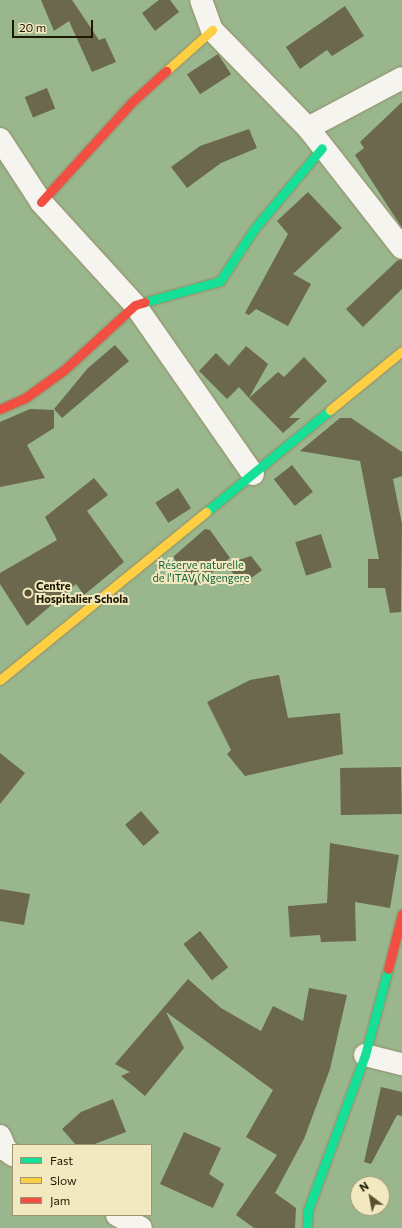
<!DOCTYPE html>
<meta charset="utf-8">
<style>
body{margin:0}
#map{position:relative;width:402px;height:1228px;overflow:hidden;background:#c4b98b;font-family:Commissioner,sans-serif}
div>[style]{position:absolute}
.green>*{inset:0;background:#99b68d}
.building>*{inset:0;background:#6c684d;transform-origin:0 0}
.roads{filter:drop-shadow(0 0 1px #948b66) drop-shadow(0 0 1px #948b66)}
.street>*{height:22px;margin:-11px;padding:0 11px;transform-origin:11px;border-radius:11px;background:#f6f4ee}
.fast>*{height:9px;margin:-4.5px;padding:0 4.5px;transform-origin:4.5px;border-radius:4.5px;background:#16e098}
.slow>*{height:9px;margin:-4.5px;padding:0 4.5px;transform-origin:4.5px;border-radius:4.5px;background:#ffcf43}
.jam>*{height:9px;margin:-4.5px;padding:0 4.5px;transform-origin:4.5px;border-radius:4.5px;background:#f24e42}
.dots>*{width:11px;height:11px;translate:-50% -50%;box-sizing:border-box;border:2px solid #f2e9c0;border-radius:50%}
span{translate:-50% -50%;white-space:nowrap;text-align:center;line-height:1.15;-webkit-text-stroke:4px #f2e9c0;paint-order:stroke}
.park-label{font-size:11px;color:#16653e}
.poi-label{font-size:11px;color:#1e1800;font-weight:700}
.left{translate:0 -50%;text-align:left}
.legend{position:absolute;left:12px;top:1144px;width:140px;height:72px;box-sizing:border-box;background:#f2e9c0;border:1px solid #9d9573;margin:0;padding:5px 7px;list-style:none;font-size:12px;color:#1e1800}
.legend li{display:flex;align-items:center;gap:8px;height:20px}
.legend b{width:20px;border:1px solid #9d9573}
.north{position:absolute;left:350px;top:1176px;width:40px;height:40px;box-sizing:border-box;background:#f2e9c0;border:1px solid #9d9573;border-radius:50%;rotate:328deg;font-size:11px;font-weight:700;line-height:16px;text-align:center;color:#1e1800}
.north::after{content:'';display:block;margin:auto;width:14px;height:18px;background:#585031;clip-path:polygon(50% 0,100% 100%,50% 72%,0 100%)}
.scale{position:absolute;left:12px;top:20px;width:81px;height:18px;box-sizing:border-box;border:2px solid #1e1800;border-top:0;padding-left:5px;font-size:12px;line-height:14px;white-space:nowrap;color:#1e1800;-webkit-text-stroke:3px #f2e9c0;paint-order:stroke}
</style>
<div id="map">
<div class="green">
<i style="clip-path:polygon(evenodd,0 0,402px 0,402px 1228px,0 1228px,0 0,13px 1145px,151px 1145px,151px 1215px,13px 1215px,13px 1145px,0 0,358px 1184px,382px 1184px,382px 1208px,358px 1208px,358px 1184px)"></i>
</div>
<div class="building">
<i style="clip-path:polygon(41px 0,72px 0,99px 40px,105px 38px,116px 62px,92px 72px,69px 21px,54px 31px)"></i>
<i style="clip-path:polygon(159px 0,170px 0,179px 12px,155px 31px,142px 13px)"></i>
<i style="clip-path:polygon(345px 6px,364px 36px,332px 56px,327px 50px,300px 69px,286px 47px)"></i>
<i style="left:218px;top:54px;width:24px;height:37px;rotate:57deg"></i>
<i style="left:47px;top:88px;width:22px;height:24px;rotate:68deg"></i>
<i style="clip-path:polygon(402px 102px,402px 228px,355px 155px,364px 148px,360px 142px)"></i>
<i style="clip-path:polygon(249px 129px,257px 148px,221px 163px,187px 188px,171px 167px,200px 146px)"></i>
<i style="clip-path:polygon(308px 192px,342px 228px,293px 274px,311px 284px,288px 326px,256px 309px,249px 315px,245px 313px,288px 234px,277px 221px)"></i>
<i style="clip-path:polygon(398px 260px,402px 260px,402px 289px,363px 327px,346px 309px)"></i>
<i style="clip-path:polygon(115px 345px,129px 361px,62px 418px,54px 409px,88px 368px)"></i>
<i style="clip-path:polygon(246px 346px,268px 364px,249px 398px,239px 387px,227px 399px,199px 371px,216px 353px,229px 366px)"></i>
<i style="clip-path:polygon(304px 357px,327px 381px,289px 418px,300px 418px,283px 433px,249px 398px,278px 372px,284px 377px)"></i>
<i style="clip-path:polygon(30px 409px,54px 410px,54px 428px,27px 445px,45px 478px,0 487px,0 422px)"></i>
<i style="clip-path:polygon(340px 418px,351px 418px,402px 452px,402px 476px,393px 479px,402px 524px,401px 612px,390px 613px,385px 588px,368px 588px,368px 559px,379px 559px,360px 461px,300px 451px)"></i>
<i style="left:292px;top:465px;width:34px;height:23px;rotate:52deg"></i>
<i style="clip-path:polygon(94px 478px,108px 495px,87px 511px,124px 562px,84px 595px,76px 584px,27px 626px,0 584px,0 573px,57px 540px,45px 517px)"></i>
<i style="left:178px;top:488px;width:24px;height:27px;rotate:57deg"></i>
<i style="clip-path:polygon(205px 529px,210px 530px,230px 558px,195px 586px,173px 557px)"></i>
<i style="left:321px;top:534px;width:35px;height:27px;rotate:72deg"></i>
<i style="clip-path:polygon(251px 556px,262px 570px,242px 585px,226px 564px)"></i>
<i style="clip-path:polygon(279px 675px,288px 718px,340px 713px,343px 754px,245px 776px,227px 754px,231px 750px,207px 702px,250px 680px)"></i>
<i style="clip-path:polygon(0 753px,25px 773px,0 804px)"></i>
<i style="left:401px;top:767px;width:47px;height:61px;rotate:89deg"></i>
<i style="left:141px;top:811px;width:28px;height:21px;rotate:49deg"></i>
<i style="clip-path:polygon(330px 843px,399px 855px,390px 908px,355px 902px,356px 941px,321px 942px,320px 935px,290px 937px,288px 906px,327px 903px)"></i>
<i style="clip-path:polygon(0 889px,30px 894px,24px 925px,0 921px)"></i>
<i style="left:200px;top:931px;width:46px;height:21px;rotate:52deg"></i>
<i style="clip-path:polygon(188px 979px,221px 1008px,261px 1031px,273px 1006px,303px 1021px,309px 988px,347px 995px,330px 1069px,304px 1139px,275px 1193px,296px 1208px,295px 1228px,254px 1228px,236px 1215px,277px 1155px,246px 1137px,273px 1090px,166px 1012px,184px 1048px,145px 1096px,121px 1076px,130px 1072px,115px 1064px)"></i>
<i style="clip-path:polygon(381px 1087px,402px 1092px,402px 1116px,397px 1115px,371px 1164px,364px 1162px)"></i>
<i style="clip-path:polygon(113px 1099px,126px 1132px,92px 1145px,76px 1145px,62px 1129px,81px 1112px)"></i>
<i style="clip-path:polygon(184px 1132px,221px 1148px,209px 1174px,224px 1184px,213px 1208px,160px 1184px)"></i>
</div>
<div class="roads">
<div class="street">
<i style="left:201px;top:0;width:32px;rotate:70deg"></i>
<i style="left:212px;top:30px;width:137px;rotate:45.6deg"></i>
<i style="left:308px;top:128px;width:152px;rotate:51.9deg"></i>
<i style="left:308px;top:128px;width:106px;rotate:-28deg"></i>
<i style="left:0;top:139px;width:75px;rotate:56.9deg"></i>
<i style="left:41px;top:202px;width:139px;rotate:47.6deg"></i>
<i style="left:135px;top:305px;width:206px;rotate:55.1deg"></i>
<i style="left:365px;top:1055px;width:38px;rotate:14deg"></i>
<i style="left:0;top:1136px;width:15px;rotate:67deg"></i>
<i style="left:6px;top:1150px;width:9px;rotate:36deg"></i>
<i style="left:117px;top:1215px;width:27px;rotate:28deg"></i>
</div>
<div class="fast">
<i style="left:145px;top:302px;width:78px;rotate:-15.6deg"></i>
<i style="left:220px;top:281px;width:64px;rotate:-56.6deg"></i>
<i style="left:255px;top:228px;width:104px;rotate:-50.1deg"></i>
<i style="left:206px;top:512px;width:161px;rotate:-39.4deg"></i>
<i style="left:307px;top:1228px;width:18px;rotate:-87deg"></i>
<i style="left:308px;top:1210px;width:165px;rotate:-69.8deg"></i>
<i style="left:365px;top:1055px;width:89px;rotate:-75deg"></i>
</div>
<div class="slow">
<i style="left:166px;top:71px;width:62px;rotate:-41.7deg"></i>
<i style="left:330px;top:410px;width:93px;rotate:-39.3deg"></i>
<i style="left:0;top:680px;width:266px;rotate:-39.2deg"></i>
</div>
<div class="jam">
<i style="left:41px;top:202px;width:137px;rotate:-47.7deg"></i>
<i style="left:133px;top:101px;width:45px;rotate:-42.3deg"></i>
<i style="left:0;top:409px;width:27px;rotate:-24deg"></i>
<i style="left:25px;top:398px;width:48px;rotate:-35.7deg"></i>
<i style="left:64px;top:370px;width:96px;rotate:-42.5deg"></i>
<i style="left:135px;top:305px;width:10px;rotate:-17deg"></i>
<i style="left:388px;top:969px;width:57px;rotate:-75.7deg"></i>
</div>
</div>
<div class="dots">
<i style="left:28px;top:593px;background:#585031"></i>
</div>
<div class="park-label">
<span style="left:201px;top:572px">Réserve naturelle<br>de l'ITAV (Ngengere</span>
</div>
<div class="poi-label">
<span class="left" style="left:36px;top:593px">Centre<br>Hospitalier Schola</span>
</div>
<ul class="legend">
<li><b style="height:5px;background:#16e098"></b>Fast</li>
<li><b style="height:5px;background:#ffcf43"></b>Slow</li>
<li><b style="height:5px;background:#f24e42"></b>Jam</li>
</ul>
<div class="north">N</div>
<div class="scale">20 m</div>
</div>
